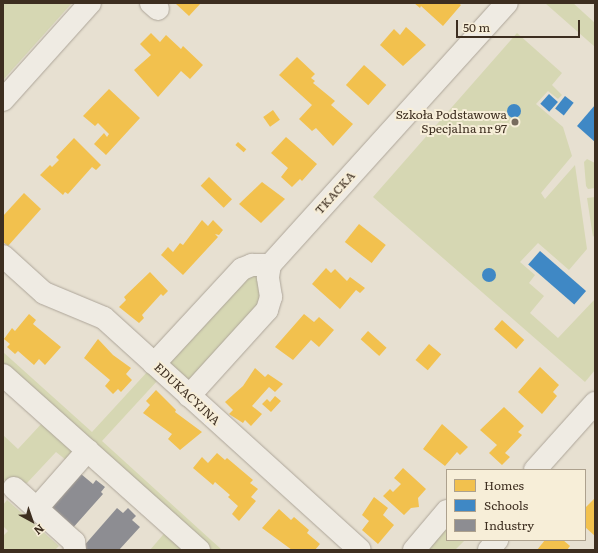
<!DOCTYPE html>
<meta charset="utf-8">
<style>
body{margin:0}
#map{position:relative;width:598px;height:553px;overflow:hidden;background:#e7e0d1;font-family:Literata,serif}
div>[style]{position:absolute}
.green>*{inset:0;background:#d6d7b3}
.homes>*{inset:0;background:#f2c14e;transform-origin:0 0}
.schools>*{inset:0;background:#3f88c5;transform-origin:0 0}
.round{border-radius:50%}
.industry>*{inset:0;background:#8d8d92}
.roads{filter:drop-shadow(0 0 1px #ada599) drop-shadow(0 0 1px #ada599)}
.minor>*{height:22px;margin:-11px;padding:0 11px;transform-origin:11px;border-radius:11px;background:#efebe3}
.dots>*{width:11px;height:11px;translate:-50% -50%;box-sizing:border-box;border:2px solid #f7eed8;border-radius:50%}
span{translate:-50% -50%;white-space:nowrap;text-align:center;line-height:1.15;-webkit-text-stroke:4px #f7eed8;paint-order:stroke}
.poi-label{font-size:12px;color:#3d2e20}
.right{translate:-100% -50%;text-align:right}
.street-label{font-size:12px;color:#3d2e20}
.frame{position:absolute;inset:0;border:4px solid #3d2e20;pointer-events:none}
.legend{position:absolute;left:446px;top:469px;width:140px;height:72px;box-sizing:border-box;background:#f7eed8;border:1px solid #ada18e;margin:0;padding:5px 7px;list-style:none;font-size:12px;color:#3d2e20}
.legend li{display:flex;align-items:center;gap:8px;height:20px}
.legend b{width:20px;border:1px solid #ada18e}
.north{position:absolute;left:12px;top:501px;width:40px;height:40px;-webkit-text-stroke:3px #f7eed8;paint-order:stroke;rotate:140deg;font-size:11px;font-weight:700;line-height:16px;text-align:center;color:#3d2e20}
.north::after{content:'';display:block;margin:auto;width:14px;height:18px;background:#3d2e20;clip-path:polygon(50% 0,100% 100%,50% 72%,0 100%)}
.scale{position:absolute;left:456px;top:20px;width:124px;height:18px;box-sizing:border-box;border:2px solid #3d2e20;border-top:0;padding-left:5px;font-size:12px;line-height:14px;white-space:nowrap;color:#3d2e20;-webkit-text-stroke:3px #f7eed8;paint-order:stroke}
</style>
<div id="map">
<div class="green">
<i style="clip-path:polygon(3px 3px,72px 3px,3px 80px)"></i>
<i style="clip-path:polygon(545px 3px,573px 3px,595px 23px,595px 47px)"></i>
<i style="clip-path:polygon(517px 33px,562px 73px,552px 85px,562px 95px,558px 99px,548px 91px,536px 104px,563px 127px,572px 156px,541px 193px,545px 199px,575px 165px,587px 249px,569px 270px,538px 243px,520px 262px,535px 275px,529px 283px,544px 296px,530px 313px,558px 338px,595px 299px,595px 370px,585px 382px,373px 197px)"></i>
<i style="clip-path:polygon(587px 159px,595px 163px,595px 188px,588px 189px,586px 186px,584px 162px)"></i>
<i style="clip-path:polygon(595px 197px,595px 234px,593px 237px,587px 198px)"></i>
<i style="clip-path:polygon(255px 274px,259px 278px,265px 299px,190px 382px,167px 361px,243px 276px)"></i>
<i style="clip-path:polygon(3px 352px,92px 432px,148px 371px,158px 380px,102px 441px,222px 550px,206px 550px,3px 370px)"></i>
<i style="clip-path:polygon(44px 421px,75px 448px,66px 460px,56px 452px,27px 483px,12px 485px,3px 479px,3px 435px,18px 449px)"></i>
<i style="clip-path:polygon(7px 500px,59px 546px,55px 550px,3px 550px,3px 536px,8px 531px,3px 526px,3px 505px)"></i>
<i style="clip-path:polygon(447px 522px,447px 540px,465px 540px,455px 550px,422px 550px)"></i>
<i style="clip-path:polygon(168px 529px,192px 550px,150px 550px)"></i>
</div>
<div class="homes">
<i style="clip-path:polygon(175px 3px,201px 3px,189px 16px)"></i>
<i style="clip-path:polygon(414px 3px,458px 3px,461px 5px,443px 26px,421px 6px,420px 8px)"></i>
<i style="clip-path:polygon(406px 27px,426px 45px,403px 66px,380px 45px,394px 29px,400px 35px)"></i>
<i style="clip-path:polygon(151px 33px,160px 42px,166px 35px,181px 49px,183px 46px,203px 65px,190px 79px,181px 71px,158px 97px,134px 70px,151px 55px,140px 44px)"></i>
<i style="clip-path:polygon(297px 57px,315px 74px,311px 78px,315px 81px,313px 83px,335px 101px,331px 105px,353px 124px,333px 146px,316px 128px,312px 131px,299px 119px,312px 105px,279px 75px)"></i>
<i style="left:364px;top:65px;width:30px;height:27px;rotate:42deg"></i>
<i style="clip-path:polygon(109px 89px,140px 118px,106px 155px,94px 144px,104px 133px,107px 137px,109px 134px,98px 123px,95px 126px,83px 116px)"></i>
<i style="left:273px;top:110px;width:12px;height:12px;rotate:55deg"></i>
<i style="clip-path:polygon(286px 137px,317px 164px,302px 181px,300px 179px,292px 187px,281px 177px,288px 168px,271px 153px)"></i>
<i style="clip-path:polygon(74px 138px,101px 165px,96px 170px,92px 167px,68px 194px,65px 192px,63px 195px,40px 175px,50px 165px,52px 167px,59px 160px,56px 157px)"></i>
<i style="left:238px;top:142px;width:11px;height:4px;rotate:41deg"></i>
<i style="left:209px;top:177px;width:32px;height:12px;rotate:44deg"></i>
<i style="clip-path:polygon(262px 182px,285px 199px,261px 223px,239px 204px)"></i>
<i style="clip-path:polygon(24px 193px,41px 209px,8px 246px,3px 242px,3px 216px)"></i>
<i style="clip-path:polygon(202px 220px,208px 226px,213px 220px,223px 230px,219px 235px,215px 234px,218px 237px,183px 275px,161px 255px,168px 247px,173px 252px,180px 243px,183px 245px)"></i>
<i style="left:359px;top:224px;width:34px;height:23px;rotate:38deg"></i>
<i style="clip-path:polygon(326px 268px,331px 273px,335px 269px,347px 281px,350px 277px,365px 288px,360px 293px,356px 290px,340px 309px,312px 284px)"></i>
<i style="clip-path:polygon(150px 272px,168px 291px,163px 296px,161px 294px,142px 315px,144px 318px,139px 323px,119px 307px,126px 300px,124px 297px)"></i>
<i style="clip-path:polygon(29px 314px,36px 320px,33px 324px,61px 347px,45px 365px,39px 359px,34px 365px,18px 351px,15px 354px,7px 347px,10px 344px,4px 339px,12px 328px,15px 331px)"></i>
<i style="clip-path:polygon(304px 314px,314px 322px,319px 317px,334px 330px,319px 347px,311px 340px,293px 360px,275px 347px)"></i>
<i style="left:502px;top:320px;width:30px;height:12px;rotate:42deg"></i>
<i style="left:368px;top:331px;width:25px;height:11px;rotate:42deg"></i>
<i style="clip-path:polygon(98px 339px,113px 355px,131px 368px,126px 374px,132px 380px,121px 392px,118px 389px,113px 394px,105px 386px,110px 380px,84px 358px)"></i>
<i style="left:429px;top:344px;width:16px;height:21px;rotate:40deg"></i>
<i style="clip-path:polygon(540px 367px,559px 385px,553px 392px,557px 396px,542px 414px,518px 392px)"></i>
<i style="clip-path:polygon(255px 368px,265px 377px,268px 374px,283px 384px,275px 392px,269px 387px,252px 406px,262px 414px,251px 426px,245px 420px,243px 423px,229px 414px,233px 410px,225px 402px,243px 386px)"></i>
<i style="clip-path:polygon(156px 390px,176px 410px,175px 412px,202px 432px,180px 450px,168px 439px,172px 434px,143px 413px,150px 405px,146px 401px)"></i>
<i style="clip-path:polygon(275px 396px,281px 401px,271px 412px,262px 404px,267px 399px,270px 402px)"></i>
<i style="clip-path:polygon(504px 407px,524px 426px,518px 432px,522px 435px,505px 453px,510px 457px,502px 465px,489px 453px,497px 445px,480px 430px)"></i>
<i style="clip-path:polygon(442px 424px,468px 447px,460px 455px,457px 452px,445px 466px,423px 449px)"></i>
<i style="clip-path:polygon(217px 453px,225px 460px,227px 458px,253px 480px,250px 483px,258px 489px,251px 497px,256px 501px,239px 521px,232px 514px,238px 506px,228px 497px,230px 495px,215px 482px,213px 485px,193px 468px,202px 457px,208px 463px)"></i>
<i style="clip-path:polygon(403px 468px,426px 489px,418px 498px,419px 507px,411px 508px,404px 515px,383px 496px,390px 489px,393px 492px,401px 484px,394px 478px)"></i>
<i style="clip-path:polygon(374px 497px,388px 508px,383px 515px,394px 525px,378px 544px,362px 530px,369px 521px,362px 515px)"></i>
<i style="clip-path:polygon(595px 498px,595px 536px,585px 527px,585px 508px)"></i>
<i style="clip-path:polygon(279px 509px,291px 520px,294px 517px,309px 530px,307px 533px,320px 544px,315px 550px,292px 550px,262px 528px)"></i>
<i style="clip-path:polygon(545px 540px,563px 540px,570px 546px,567px 550px,537px 550px)"></i>
</div>
<div class="schools">
<i style="left:549px;top:94px;width:12px;height:13px;rotate:42deg"></i>
<i style="left:565px;top:96px;width:11px;height:16px;rotate:38deg"></i>
<i class="round" style="left:507px;top:104px;width:14px;height:14px"></i>
<i style="clip-path:polygon(595px 105px,595px 142px,577px 126px)"></i>
<i style="left:540px;top:251px;width:61px;height:18px;rotate:41deg"></i>
<i class="round" style="left:482px;top:268px;width:14px;height:14px"></i>
</div>
<div class="industry">
<i style="clip-path:polygon(81px 474px,93px 484px,96px 480px,105px 487px,101px 492px,103px 494px,71px 530px,49px 510px)"></i>
<i style="clip-path:polygon(117px 508px,123px 513px,128px 508px,136px 516px,132px 520px,140px 527px,119px 550px,84px 550px,82px 548px)"></i>
</div>
<div class="roads">
<div class="minor">
<i style="left:151px;top:3px;width:9px;rotate:41deg"></i>
<i style="left:3px;top:100px;width:130px;rotate:-48.1deg"></i>
<i style="left:3px;top:256px;width:55px;rotate:42.1deg"></i>
<i style="left:44px;top:293px;width:65px;rotate:22.6deg"></i>
<i style="left:104px;top:318px;width:345px;rotate:42.2deg"></i>
<i style="left:154px;top:364px;width:129px;rotate:-47.2deg"></i>
<i style="left:242px;top:269px;width:11px;rotate:-22deg"></i>
<i style="left:252px;top:265px;width:18px"></i>
<i style="left:270px;top:265px;width:353px;rotate:-47.9deg"></i>
<i style="left:3px;top:375px;width:263px;rotate:41.8deg"></i>
<i style="left:189px;top:396px;width:116px;rotate:-47.8deg"></i>
<i style="left:267px;top:310px;width:14px;rotate:-73deg"></i>
<i style="left:271px;top:297px;width:20px;rotate:-99deg"></i>
<i style="left:268px;top:277px;width:12px;rotate:-81deg"></i>
<i style="left:535px;top:470px;width:90px;rotate:-48.2deg"></i>
<i style="left:14px;top:488px;width:81px;rotate:42deg"></i>
<i style="left:74px;top:542px;width:8px;rotate:83deg"></i>
<i style="left:37px;top:508px;width:77px;rotate:-48.7deg"></i>
<i style="left:414px;top:550px;width:51px;rotate:-49.8deg"></i>
<i style="left:489px;top:550px;width:13px;rotate:-51deg"></i>
</div>
</div>
<div class="dots">
<i style="left:515px;top:122px;background:#786c5e"></i>
</div>
<div class="poi-label">
<span class="right" style="left:507px;top:122px">Szkoła Podstawowa<br>Specjalna nr 97</span>
</div>
<div class="street-label">
<span style="left:335px;top:193px;rotate:-48deg">TKACKA</span>
<span style="left:187px;top:394px;rotate:43deg">EDUKACYJNA</span>
</div>
<div class="frame"></div>
<ul class="legend">
<li><b style="height:11px;background:#f2c14e"></b>Homes</li>
<li><b style="height:11px;background:#3f88c5"></b>Schools</li>
<li><b style="height:11px;background:#8d8d92"></b>Industry</li>
</ul>
<div class="north">N</div>
<div class="scale">50 m</div>
</div>
